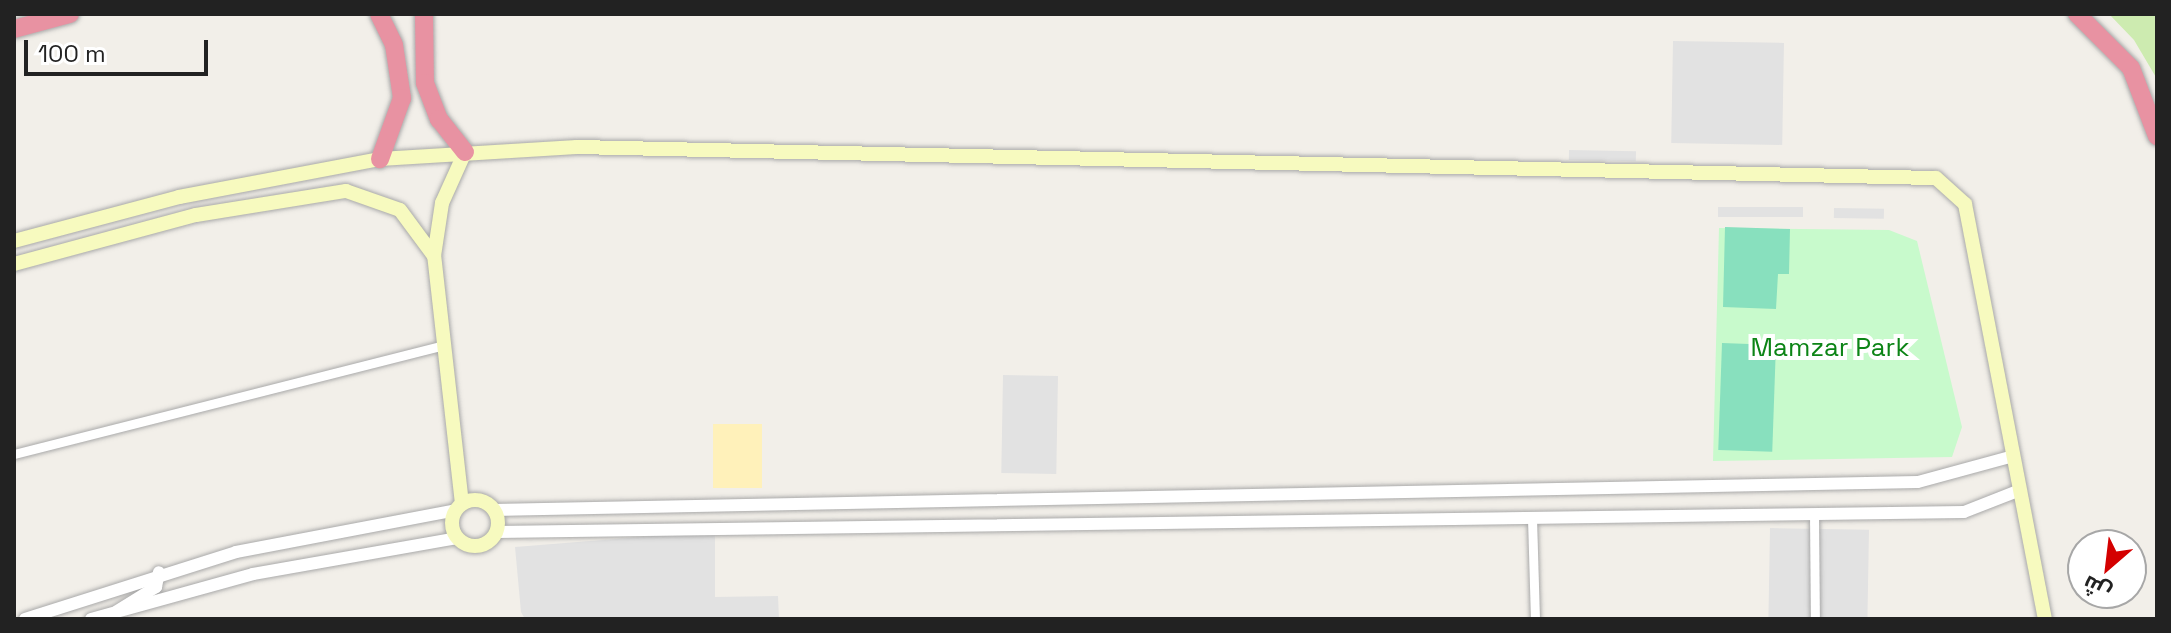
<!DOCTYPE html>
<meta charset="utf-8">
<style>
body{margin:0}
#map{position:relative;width:2171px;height:633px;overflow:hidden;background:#f2efe9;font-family:"Space Grotesk",Cairo,sans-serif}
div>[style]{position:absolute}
.grass>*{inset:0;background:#cdebb0}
.sand>*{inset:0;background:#fff1ba;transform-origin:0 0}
.park>*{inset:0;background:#c8facc}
.pitch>*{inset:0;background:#88e0be;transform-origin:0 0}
.parking>*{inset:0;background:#e2e2e2;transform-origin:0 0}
.roads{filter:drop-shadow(0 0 2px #a9a9a9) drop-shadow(0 0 2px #a9a9a9)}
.minor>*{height:9px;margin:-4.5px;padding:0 4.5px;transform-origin:4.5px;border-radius:4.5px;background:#fff}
.tertiary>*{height:12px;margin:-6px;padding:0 6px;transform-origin:6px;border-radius:6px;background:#fff}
.secondary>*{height:14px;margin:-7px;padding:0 7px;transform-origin:7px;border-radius:7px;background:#f7fabf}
.secondary>.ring{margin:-7px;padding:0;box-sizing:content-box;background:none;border:14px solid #f7fabf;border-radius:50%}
.motorway>*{height:18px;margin:-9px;padding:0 9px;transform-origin:9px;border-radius:9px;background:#e892a2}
span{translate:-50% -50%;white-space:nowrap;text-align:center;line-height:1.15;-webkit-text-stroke:8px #fff;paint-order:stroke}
.park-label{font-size:26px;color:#0c8416}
.frame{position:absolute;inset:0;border:16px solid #222;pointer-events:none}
.north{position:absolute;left:2067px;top:529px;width:80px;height:80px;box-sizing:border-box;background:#fff;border:2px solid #a7a7a7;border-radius:50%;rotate:208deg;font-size:22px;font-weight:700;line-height:32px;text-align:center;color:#222}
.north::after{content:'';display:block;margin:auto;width:28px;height:36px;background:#d40000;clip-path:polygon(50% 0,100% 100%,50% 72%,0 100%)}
.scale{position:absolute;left:24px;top:40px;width:184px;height:36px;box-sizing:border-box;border:4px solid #222;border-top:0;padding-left:10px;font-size:24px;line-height:28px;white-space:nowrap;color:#222;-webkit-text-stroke:6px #fff;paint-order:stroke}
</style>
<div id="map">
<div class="grass">
<i style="clip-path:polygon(2109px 14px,2157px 14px,2157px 79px,2134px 40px)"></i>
</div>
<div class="sand">
<i style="left:713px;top:424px;width:49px;height:64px"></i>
</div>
<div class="park">
<i style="clip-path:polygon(1719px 228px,1889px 230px,1917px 241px,1962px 427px,1952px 457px,1713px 461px)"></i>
</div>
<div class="pitch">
<i style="clip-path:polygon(1725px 227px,1790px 229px,1789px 274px,1778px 274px,1776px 309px,1723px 307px)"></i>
<i style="left:1722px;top:343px;width:54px;height:107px;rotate:2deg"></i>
</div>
<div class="parking">
<i style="left:1673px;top:41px;width:111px;height:102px;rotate:1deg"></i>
<i style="left:1569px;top:150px;width:67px;height:10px;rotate:1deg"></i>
<i style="left:1718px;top:207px;width:85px;height:10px"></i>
<i style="left:1834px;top:208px;width:50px;height:10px;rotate:1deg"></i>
<i style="left:1003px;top:375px;width:55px;height:98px;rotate:1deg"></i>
<i style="left:1770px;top:528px;width:99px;height:91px;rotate:1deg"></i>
<i style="clip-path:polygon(715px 531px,715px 597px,778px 596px,779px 619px,525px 619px,521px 612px,515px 547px)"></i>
</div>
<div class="roads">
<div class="minor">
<i style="left:14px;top:454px;width:444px;rotate:-14.2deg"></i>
<i style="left:1814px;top:514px;width:105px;rotate:89.5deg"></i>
<i style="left:1532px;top:518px;width:101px;rotate:88.3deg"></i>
</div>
<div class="tertiary">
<i style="left:493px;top:510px;width:1425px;rotate:-1.13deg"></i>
<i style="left:1918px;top:482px;width:99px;rotate:-15.2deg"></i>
<i style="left:496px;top:532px;width:1468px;rotate:-0.78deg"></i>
<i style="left:1964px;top:512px;width:60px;rotate:-21.4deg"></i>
<i style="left:117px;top:611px;width:46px;rotate:-31.6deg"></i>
<i style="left:156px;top:587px;width:15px;rotate:-79deg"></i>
<i style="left:25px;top:619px;width:221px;rotate:-17.6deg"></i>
<i style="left:236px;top:552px;width:224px;rotate:-10.8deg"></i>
<i style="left:91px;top:619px;width:168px;rotate:-15.5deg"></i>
<i style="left:253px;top:574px;width:207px;rotate:-10deg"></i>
</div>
<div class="secondary">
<i style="left:14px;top:241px;width:171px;rotate:-14.9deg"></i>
<i style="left:179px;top:197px;width:205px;rotate:-10.7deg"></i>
<i style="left:380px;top:159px;width:197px;rotate:-3.5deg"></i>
<i style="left:577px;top:147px;width:1359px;rotate:1.31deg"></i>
<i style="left:1936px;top:178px;width:39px;rotate:42deg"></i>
<i style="left:1965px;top:204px;width:423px;rotate:79.1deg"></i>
<i style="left:14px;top:264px;width:188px;rotate:-15.1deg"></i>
<i style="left:196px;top:215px;width:152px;rotate:-9.1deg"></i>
<i style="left:346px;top:191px;width:57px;rotate:19.4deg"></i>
<i style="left:400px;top:210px;width:57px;rotate:53.5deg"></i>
<i class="ring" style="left:452px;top:500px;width:32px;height:32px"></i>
<i style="left:462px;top:504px;width:250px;rotate:-96.4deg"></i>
<i style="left:434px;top:256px;width:54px;rotate:-81.4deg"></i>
<i style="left:442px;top:203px;width:56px;rotate:-65.7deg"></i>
</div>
<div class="motorway">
<i style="left:379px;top:14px;width:34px;rotate:64deg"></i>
<i style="left:394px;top:45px;width:54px;rotate:81.4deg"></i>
<i style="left:402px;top:98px;width:65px;rotate:109.8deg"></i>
<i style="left:424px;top:14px;width:69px;rotate:89.2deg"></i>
<i style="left:425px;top:83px;width:39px;rotate:69deg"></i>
<i style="left:439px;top:119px;width:42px;rotate:51.8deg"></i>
<i style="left:2077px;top:14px;width:76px;rotate:45deg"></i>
<i style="left:2131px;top:68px;width:73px;rotate:69.1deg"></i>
<i style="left:14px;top:29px;width:58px;rotate:-15deg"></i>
</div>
</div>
<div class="park-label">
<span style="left:1830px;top:348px">Mamzar Park</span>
</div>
<div class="frame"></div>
<div class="north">ش</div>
<div class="scale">100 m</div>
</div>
